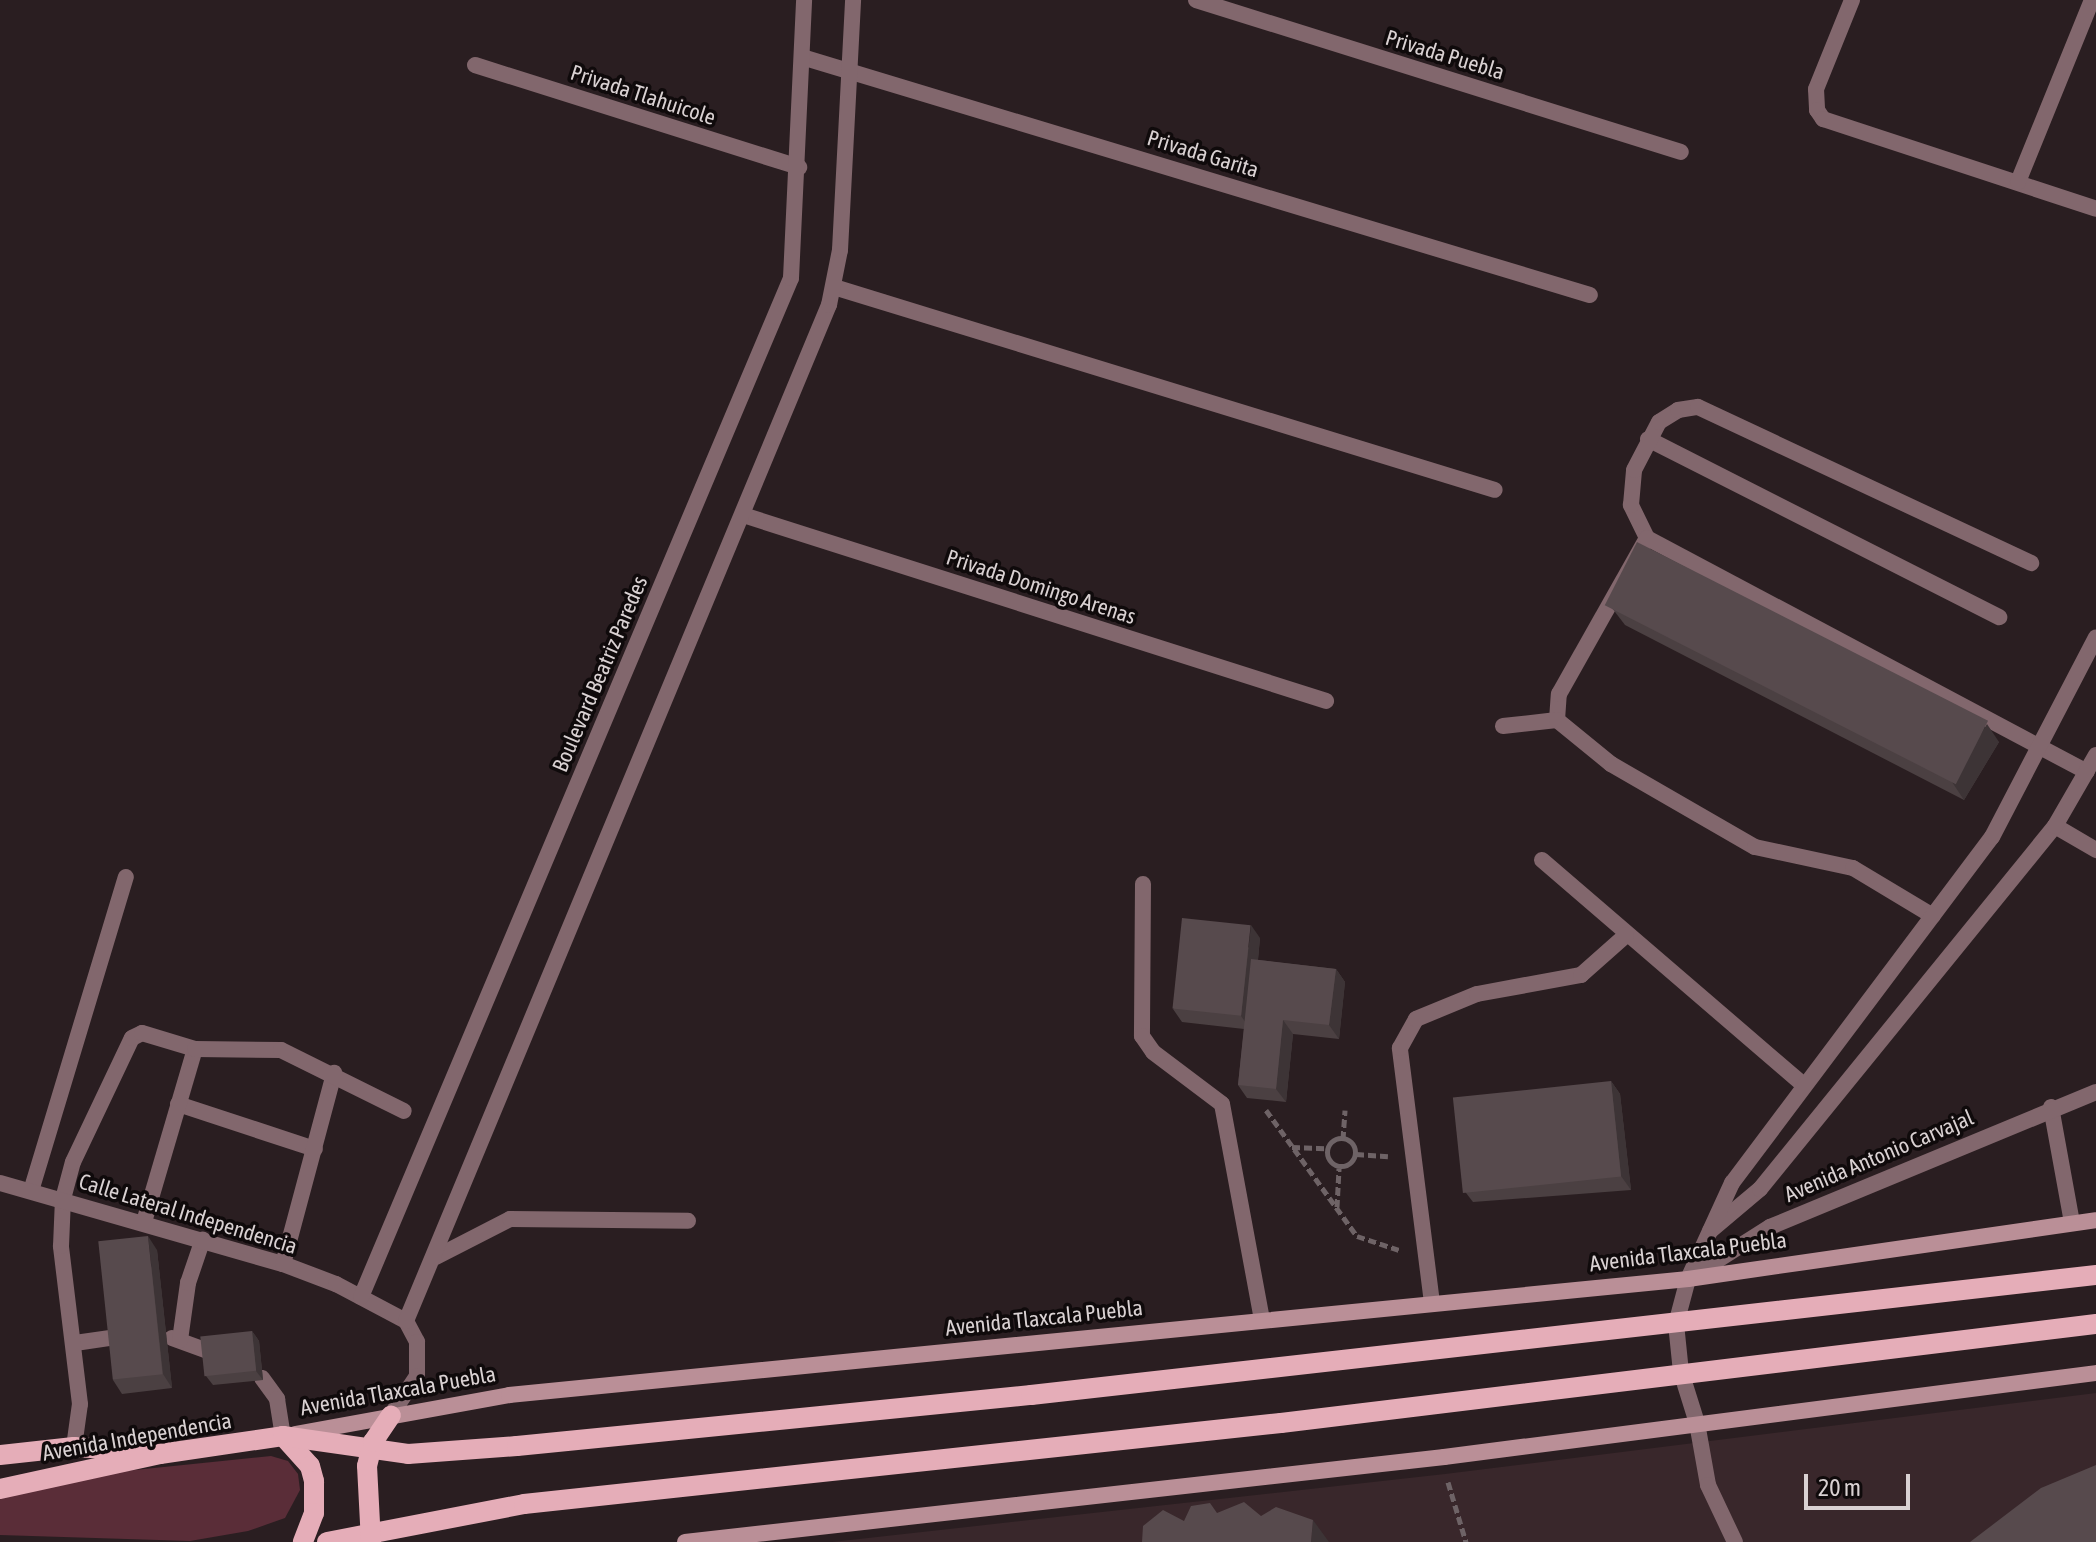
<!DOCTYPE html>
<style>
body{margin:0}
#map{position:relative;width:2096px;height:1542px;overflow:hidden;background:#2a1e21;font-family:"Asap Condensed",sans-serif}
div>[style]{position:absolute}
.built>*{inset:0;background:#39272b}
.green>*{inset:0;background:#5a2d38}
.path>*{height:5px;margin-top:-2.5px;transform-origin:0;background:repeating-linear-gradient(90deg,#6e6366 0 8px,transparent 0 12px)}
.path>.ring{margin:-2.5px;padding:0;box-sizing:content-box;background:none;border:5px solid #6e6366;border-radius:50%}
.service>*{height:16px;margin:-8px;padding:0 8px;transform-origin:8px;border-radius:8px;background:#82676d}
.minor>*{height:16px;margin:-8px;padding:0 8px;transform-origin:8px;border-radius:8px;background:#82676d}
.tertiary>*{height:16px;margin:-8px;padding:0 8px;transform-origin:8px;border-radius:8px;background:#82676d}
.secondary>*{height:16px;margin:-8px;padding:0 8px;transform-origin:8px;border-radius:8px;background:#ba8f97}
.primary>*{height:20px;margin:-10px;padding:0 10px;transform-origin:10px;border-radius:10px;background:#e5adb8}
.wall>*{inset:0;background:#4b4042}
.shaded-wall>*{inset:0;background:#3d3436}
.building>*{inset:0;background:#574a4d;transform-origin:0 0}
span{translate:-50% -50%;white-space:nowrap;text-align:center;line-height:1.15;-webkit-text-stroke:7px #0f0a0b;paint-order:stroke}
.street-label{font-size:22px;color:#d9d1d2}
.scale{position:absolute;left:1804px;top:1474px;width:106px;height:36px;box-sizing:border-box;border:4px solid #d9d1d2;border-top:0;padding-left:10px;font-size:24px;line-height:28px;white-space:nowrap;color:#d9d1d2;-webkit-text-stroke:6px #0f0a0b;paint-order:stroke}
</style>
<div id="map">
<div class="built">
<i style="clip-path:polygon(2096px 1393px,2096px 1542px,832px 1542px,1445px 1474px)"></i>
</div>
<div class="green">
<i style="clip-path:polygon(271px 1456px,288px 1461px,298px 1474px,300px 1490px,285px 1518px,248px 1531px,190px 1541px,0 1535px,0 1497px,125px 1471px)"></i>
</div>
<div class="path">
<i style="left:1266px;top:1110px;width:155px;rotate:54.2deg"></i>
<i style="left:1357px;top:1236px;width:44px;rotate:18.4deg"></i>
<i class="ring" style="left:1327px;top:1138px;width:23px;height:23px"></i>
<i style="left:1343px;top:1139px;width:29px;rotate:-86deg"></i>
<i style="left:1292px;top:1147px;width:33px;rotate:2deg"></i>
<i style="left:1356px;top:1154px;width:32px;rotate:4deg"></i>
<i style="left:1337px;top:1207px;width:39px;rotate:-87deg"></i>
<i style="left:1448px;top:1482px;width:63px;rotate:73.3deg"></i>
</div>
<div class="service">
<i style="left:1852px;top:0;width:96px;rotate:112deg"></i>
<i style="left:1816px;top:89px;width:21px;rotate:87deg"></i>
<i style="left:1817px;top:110px;width:11px;rotate:56deg"></i>
<i style="left:1823px;top:119px;width:287px;rotate:18.2deg"></i>
<i style="left:2018px;top:182px;width:196px;rotate:-67.9deg"></i>
<i style="left:1648px;top:439px;width:394px;rotate:26.9deg"></i>
<i style="left:1647px;top:538px;width:37px;rotate:-116deg"></i>
<i style="left:1631px;top:505px;width:35px;rotate:-85deg"></i>
<i style="left:1634px;top:470px;width:54px;rotate:-62.5deg"></i>
<i style="left:1659px;top:422px;width:22px;rotate:-32deg"></i>
<i style="left:1678px;top:410px;width:20px;rotate:-9deg"></i>
<i style="left:1698px;top:407px;width:368px;rotate:25.1deg"></i>
<i style="left:1557px;top:720px;width:26px;rotate:-86deg"></i>
<i style="left:1559px;top:694px;width:179px;rotate:-60.6deg"></i>
<i style="left:1647px;top:538px;width:498px;rotate:28deg"></i>
<i style="left:1503px;top:726px;width:54px;rotate:-6.3deg"></i>
<i style="left:1557px;top:720px;width:70px;rotate:39.2deg"></i>
<i style="left:1611px;top:764px;width:166px;rotate:30deg"></i>
<i style="left:1755px;top:847px;width:100px;rotate:12.1deg"></i>
<i style="left:1853px;top:868px;width:93px;rotate:31deg"></i>
<i style="left:2055px;top:826px;width:48px;rotate:30.3deg"></i>
<i style="left:1542px;top:860px;width:343px;rotate:40.7deg"></i>
<i style="left:1143px;top:884px;width:152px;rotate:90.4deg"></i>
<i style="left:1142px;top:1036px;width:19px;rotate:55deg"></i>
<i style="left:1153px;top:1052px;width:86px;rotate:37deg"></i>
<i style="left:1222px;top:1104px;width:219px;rotate:79.5deg"></i>
<i style="left:178px;top:1104px;width:144px;rotate:18.2deg"></i>
<i style="left:2051px;top:1107px;width:118px;rotate:79.7deg"></i>
<i style="left:31px;top:1191px;width:328px;rotate:-73.2deg"></i>
<i style="left:144px;top:1222px;width:180px;rotate:-73.6deg"></i>
<i style="left:1710px;top:1231px;width:65px;rotate:-40deg"></i>
<i style="left:1760px;top:1189px;width:468px;rotate:-50.9deg"></i>
<i style="left:2055px;top:826px;width:82px;rotate:-60deg"></i>
<i style="left:436px;top:1257px;width:83px;rotate:-27.2deg"></i>
<i style="left:510px;top:1219px;width:178px;rotate:0.6deg"></i>
<i style="left:283px;top:1264px;width:198px;rotate:-75deg"></i>
<i style="left:1432px;top:1303px;width:257px;rotate:-97.2deg"></i>
<i style="left:1400px;top:1048px;width:33px;rotate:-61deg"></i>
<i style="left:1416px;top:1019px;width:66px;rotate:-22.3deg"></i>
<i style="left:1477px;top:994px;width:106px;rotate:-10.4deg"></i>
<i style="left:1581px;top:975px;width:60px;rotate:-41.6deg"></i>
<i style="left:172px;top:1338px;width:38px;rotate:20deg"></i>
<i style="left:180px;top:1340px;width:58px;rotate:-82deg"></i>
<i style="left:188px;top:1283px;width:46px;rotate:-71.2deg"></i>
<i style="left:75px;top:1343px;width:41px;rotate:-8.3deg"></i>
<i style="left:262px;top:1378px;width:26px;rotate:54deg"></i>
<i style="left:277px;top:1399px;width:37px;rotate:81deg"></i>
<i style="left:1697px;top:1423px;width:63px;rotate:79.9deg"></i>
<i style="left:1708px;top:1485px;width:63px;rotate:64.7deg"></i>
<i style="left:74px;top:1447px;width:43px;rotate:-82.1deg"></i>
<i style="left:80px;top:1404px;width:159px;rotate:-96.9deg"></i>
<i style="left:61px;top:1246px;width:47px;rotate:-87.6deg"></i>
<i style="left:63px;top:1199px;width:38px;rotate:-75deg"></i>
<i style="left:73px;top:1162px;width:137px;rotate:-64.6deg"></i>
<i style="left:132px;top:1038px;width:11px;rotate:-27deg"></i>
<i style="left:142px;top:1033px;width:55px;rotate:16.8deg"></i>
<i style="left:195px;top:1049px;width:86px;rotate:0.7deg"></i>
<i style="left:281px;top:1050px;width:137px;rotate:26.4deg"></i>
</div>
<div class="minor">
<i style="left:1196px;top:0;width:508px;rotate:17.4deg"></i>
<i style="left:802px;top:57px;width:823px;rotate:16.81deg"></i>
<i style="left:475px;top:65px;width:340px;rotate:17.5deg"></i>
<i style="left:834px;top:287px;width:691px;rotate:17.07deg"></i>
<i style="left:743px;top:515px;width:612px;rotate:17.69deg"></i>
<i style="left:0;top:1183px;width:294px;rotate:16deg"></i>
<i style="left:283px;top:1264px;width:57px;rotate:20.7deg"></i>
<i style="left:336px;top:1284px;width:79px;rotate:27.9deg"></i>
<i style="left:406px;top:1321px;width:24px;rotate:62deg"></i>
<i style="left:417px;top:1342px;width:34px;rotate:90deg"></i>
<i style="left:417px;top:1376px;width:47px;rotate:123.7deg"></i>
<i style="left:361px;top:1297px;width:1106px;rotate:-67.12deg"></i>
<i style="left:791px;top:278px;width:278px;rotate:-87.3deg"></i>
<i style="left:406px;top:1321px;width:1101px;rotate:-67.4deg"></i>
<i style="left:829px;top:305px;width:56px;rotate:-78.7deg"></i>
<i style="left:840px;top:250px;width:250px;rotate:-87deg"></i>
<i style="left:1697px;top:1423px;width:53px;rotate:-107.4deg"></i>
<i style="left:1681px;top:1372px;width:48px;rotate:-95.9deg"></i>
<i style="left:1676px;top:1324px;width:47px;rotate:-75.1deg"></i>
<i style="left:1688px;top:1279px;width:106px;rotate:-65.4deg"></i>
<i style="left:1732px;top:1183px;width:433px;rotate:-53.1deg"></i>
<i style="left:1992px;top:837px;width:225px;rotate:-62.5deg"></i>
</div>
<div class="tertiary">
<i style="left:1688px;top:1279px;width:97px;rotate:-32.4deg"></i>
<i style="left:1770px;top:1227px;width:353px;rotate:-22.5deg"></i>
</div>
<div class="secondary">
<i style="left:295px;top:1434px;width:218px;rotate:-10.3deg"></i>
<i style="left:509px;top:1395px;width:1185px;rotate:-5.62deg"></i>
<i style="left:1688px;top:1279px;width:412px;rotate:-8.2deg"></i>
<i style="left:685px;top:1542px;width:764px;rotate:-6.39deg"></i>
<i style="left:1444px;top:1457px;width:657px;rotate:-7.34deg"></i>
</div>
<div class="primary">
<i style="left:283px;top:1436px;width:40px;rotate:48deg"></i>
<i style="left:310px;top:1466px;width:16px;rotate:75deg"></i>
<i style="left:314px;top:1481px;width:32px;rotate:90deg"></i>
<i style="left:314px;top:1513px;width:31px;rotate:111deg"></i>
<i style="left:0;top:1455px;width:74px;rotate:-6.2deg"></i>
<i style="left:74px;top:1447px;width:67px;rotate:3.4deg"></i>
<i style="left:0;top:1489px;width:164px;rotate:-12.3deg"></i>
<i style="left:160px;top:1454px;width:124px;rotate:-8.3deg"></i>
<i style="left:283px;top:1436px;width:126px;rotate:8.2deg"></i>
<i style="left:408px;top:1454px;width:109px;rotate:-4.2deg"></i>
<i style="left:517px;top:1446px;width:517px;rotate:-5.67deg"></i>
<i style="left:1031px;top:1395px;width:1072px;rotate:-6.43deg"></i>
<i style="left:327px;top:1542px;width:201px;rotate:-10.9deg"></i>
<i style="left:524px;top:1504px;width:761px;rotate:-6.11deg"></i>
<i style="left:1281px;top:1423px;width:821px;rotate:-6.93deg"></i>
<i style="left:371px;top:1542px;width:76px;rotate:-93deg"></i>
<i style="left:367px;top:1466px;width:25px;rotate:-76deg"></i>
<i style="left:373px;top:1442px;width:32px;rotate:-56deg"></i>
</div>
<div class="wall">
<i style="clip-path:polygon(1612px 608px,1999px 742px,1964px 800px,1625px 625px)"></i>
<i style="clip-path:polygon(1260px 938px,1258px 960px,1336px 969px,1345px 982px,1339px 1039px,1293px 1034px,1286px 1102px,1247px 1098px,1238px 1085px,1244px 1029px,1182px 1022px,1173px 1009px)"></i>
<i style="clip-path:polygon(1611px 1081px,1620px 1094px,1631px 1190px,1473px 1202px,1463px 1189px)"></i>
<i style="clip-path:polygon(157px 1250px,172px 1388px,122px 1394px,113px 1380px)"></i>
<i style="clip-path:polygon(252px 1331px,259px 1341px,263px 1380px,213px 1385px,206px 1376px)"></i>
</div>
<div class="shaded-wall">
<i style="clip-path:polygon(1987px 724px,1999px 742px,1964px 800px,1952px 782px)"></i>
<i style="clip-path:polygon(1251px 925px,1260px 938px,1251px 1030px,1241px 1016px)"></i>
<i style="clip-path:polygon(1336px 969px,1345px 982px,1339px 1039px,1329px 1025px)"></i>
<i style="clip-path:polygon(1283px 1020px,1293px 1034px,1286px 1102px,1276px 1089px)"></i>
<i style="clip-path:polygon(1611px 1081px,1620px 1094px,1631px 1190px,1621px 1176px)"></i>
<i style="clip-path:polygon(148px 1236px,157px 1250px,172px 1388px,163px 1374px)"></i>
<i style="clip-path:polygon(252px 1331px,259px 1341px,263px 1380px,256px 1371px)"></i>
<i style="clip-path:polygon(1313px 1520px,1329px 1542px,1311px 1542px)"></i>
</div>
<div class="building">
<i style="left:1637px;top:542px;width:394px;height:71px;rotate:27deg"></i>
<i style="left:1182px;top:918px;width:69px;height:91px;rotate:6deg"></i>
<i style="clip-path:polygon(1251px 959px,1336px 969px,1329px 1025px,1283px 1020px,1276px 1089px,1238px 1085px)"></i>
<i style="left:1611px;top:1081px;width:96px;height:159px;rotate:84deg"></i>
<i style="left:148px;top:1236px;width:139px;height:50px;rotate:84deg"></i>
<i style="left:252px;top:1331px;width:40px;height:52px;rotate:84deg"></i>
<i style="clip-path:polygon(2096px 1465px,2096px 1542px,1970px 1542px,2041px 1488px)"></i>
<i style="clip-path:polygon(1244px 1502px,1261px 1516px,1276px 1507px,1313px 1520px,1311px 1542px,1142px 1542px,1143px 1526px,1163px 1510px,1184px 1521px,1191px 1506px,1210px 1503px,1217px 1513px)"></i>
</div>
<div class="street-label">
<span style="left:1445px;top:55px;rotate:17deg">Privada Puebla</span>
<span style="left:643px;top:95px;rotate:18deg">Privada Tlahuicole</span>
<span style="left:1203px;top:154px;rotate:17deg">Privada Garita</span>
<span style="left:1041px;top:587px;rotate:18deg">Privada Domingo Arenas</span>
<span style="left:600px;top:674px;rotate:-67deg">Boulevard Beatriz Paredes</span>
<span style="left:1879px;top:1156px;rotate:-23deg">Avenida Antonio Carvajal</span>
<span style="left:188px;top:1214px;rotate:17deg">Calle Lateral Independencia</span>
<span style="left:1688px;top:1252px;rotate:-7deg">Avenida Tlaxcala Puebla</span>
<span style="left:1044px;top:1318px;rotate:-6deg">Avenida Tlaxcala Puebla</span>
<span style="left:398px;top:1391px;rotate:-10deg">Avenida Tlaxcala Puebla</span>
<span style="left:137px;top:1437px;rotate:-10deg">Avenida Independencia</span>
</div>
<div class="scale">20 m</div>
</div>
